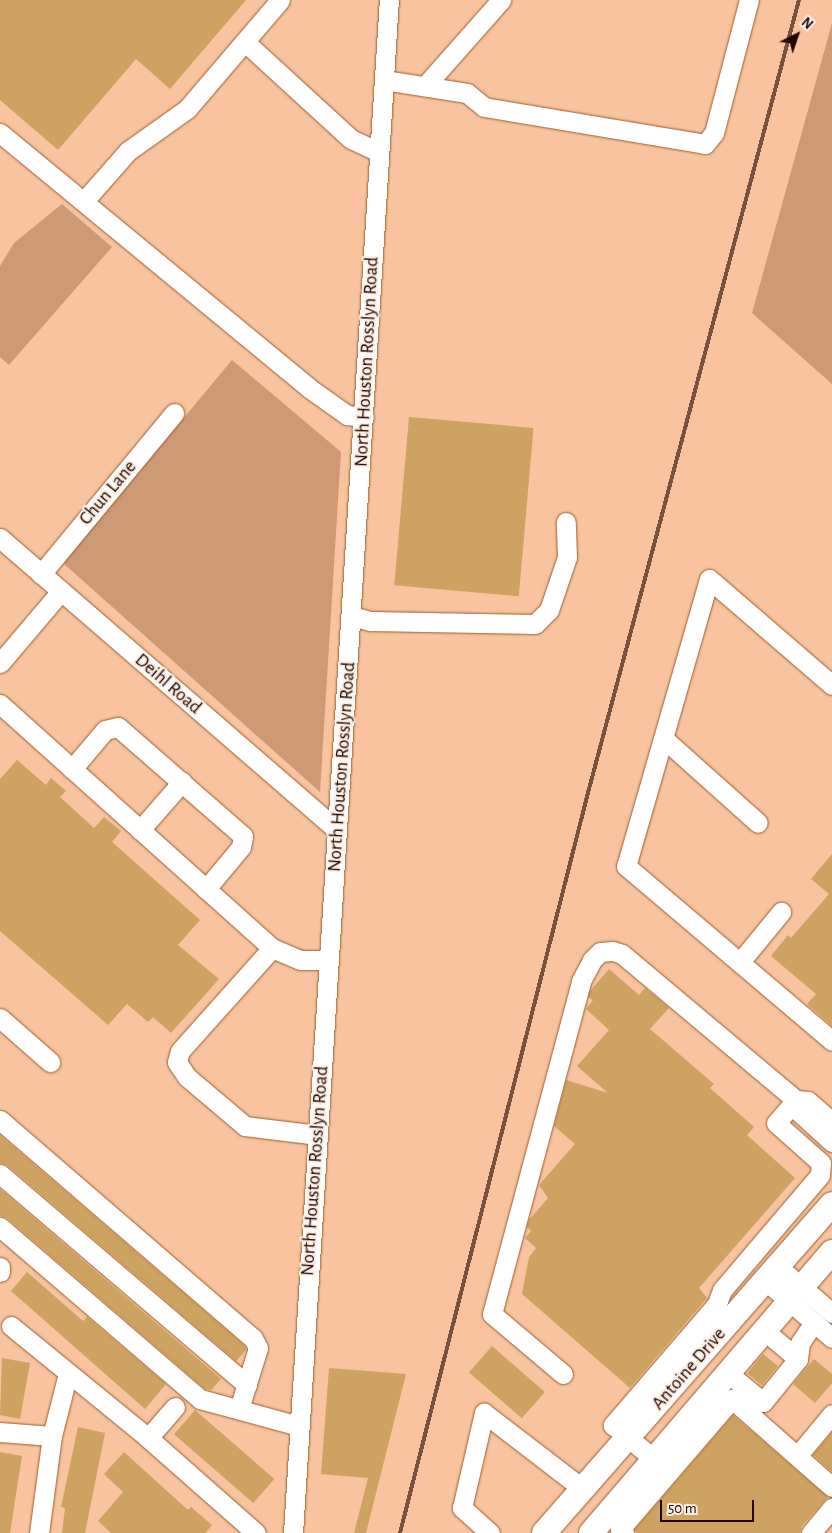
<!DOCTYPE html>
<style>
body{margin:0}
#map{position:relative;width:832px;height:1533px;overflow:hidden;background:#f8c39e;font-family:"Alegreya Sans",sans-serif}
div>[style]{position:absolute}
.green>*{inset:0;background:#ce9a75}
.building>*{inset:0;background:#cea260;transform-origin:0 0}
.roads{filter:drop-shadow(0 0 1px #995e30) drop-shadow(0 0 1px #995e30)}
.minor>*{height:19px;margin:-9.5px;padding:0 9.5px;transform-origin:9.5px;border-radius:9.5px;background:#fff}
.major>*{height:24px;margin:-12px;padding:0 12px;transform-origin:12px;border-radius:12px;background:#fff}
.rail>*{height:4px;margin:-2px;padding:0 2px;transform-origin:2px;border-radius:2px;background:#765340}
span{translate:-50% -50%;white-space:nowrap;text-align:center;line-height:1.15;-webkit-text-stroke:4px #fbede4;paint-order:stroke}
.street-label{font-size:19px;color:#1d0600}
.north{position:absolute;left:772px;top:10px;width:50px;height:50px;-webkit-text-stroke:4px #fbede4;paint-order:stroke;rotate:41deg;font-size:14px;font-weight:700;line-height:20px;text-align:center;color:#1d0600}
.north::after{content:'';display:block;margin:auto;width:18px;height:22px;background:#1d0600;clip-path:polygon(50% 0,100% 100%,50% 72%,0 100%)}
.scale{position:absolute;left:660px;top:1500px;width:94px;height:22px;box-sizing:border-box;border:2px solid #1d0600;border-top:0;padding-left:6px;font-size:15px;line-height:18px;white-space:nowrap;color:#1d0600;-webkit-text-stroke:4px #fbede4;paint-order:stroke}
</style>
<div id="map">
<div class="green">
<i style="clip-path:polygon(832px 23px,832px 384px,752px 313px)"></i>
<i style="clip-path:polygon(62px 204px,112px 247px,9px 365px,0 357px,0 266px,14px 243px)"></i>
<i style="clip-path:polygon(232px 360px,341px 452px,320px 792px,63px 563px)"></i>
</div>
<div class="building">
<i style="clip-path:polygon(0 0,246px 0,170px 89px,136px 59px,58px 150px,0 100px)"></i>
<i style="left:409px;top:417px;width:125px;height:169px;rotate:5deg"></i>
<i style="clip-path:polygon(17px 760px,46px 785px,51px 778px,66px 791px,60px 797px,94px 828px,104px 817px,121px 831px,112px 842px,200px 920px,178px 945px,219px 979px,171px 1033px,153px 1017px,148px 1022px,127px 1004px,108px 1025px,0 931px,0 779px)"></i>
<i style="clip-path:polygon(832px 854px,832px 1026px,807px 1004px,816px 994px,771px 956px,788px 935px,791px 938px,829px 894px,811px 879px)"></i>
<i style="clip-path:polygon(609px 969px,639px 995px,645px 988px,669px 1008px,650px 1029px,714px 1084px,710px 1088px,754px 1127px,747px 1135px,795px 1178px,699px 1288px,707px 1298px,630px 1388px,522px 1294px,529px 1257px,536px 1248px,525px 1238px,531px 1231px,527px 1227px,529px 1220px,548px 1198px,539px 1185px,575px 1144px,554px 1126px,566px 1080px,608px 1093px,577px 1066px,609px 1030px,586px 1009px,593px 1000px,588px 997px,590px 991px)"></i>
<i style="clip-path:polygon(0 1135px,244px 1345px,246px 1350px,236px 1361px,7px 1165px,0 1163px)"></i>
<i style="clip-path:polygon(0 1189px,221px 1379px,211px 1390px,205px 1389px,7px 1218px,0 1216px)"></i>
<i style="clip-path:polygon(27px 1272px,83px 1321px,87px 1317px,166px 1384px,145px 1409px,11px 1291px)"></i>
<i style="left:492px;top:1346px;width:70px;height:35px;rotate:41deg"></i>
<i style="left:763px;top:1354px;width:19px;height:25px;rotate:39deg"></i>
<i style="clip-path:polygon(2px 1358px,30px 1363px,20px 1419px,0 1415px)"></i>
<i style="clip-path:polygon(814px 1359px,832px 1374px,832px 1383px,815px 1403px,793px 1384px)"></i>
<i style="clip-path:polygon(329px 1368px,406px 1374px,366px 1533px,354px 1533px,368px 1478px,321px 1474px)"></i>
<i style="left:195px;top:1410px;width:105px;height:32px;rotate:41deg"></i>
<i style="clip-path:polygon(733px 1415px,828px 1497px,802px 1526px,800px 1533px,636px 1533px,635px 1529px)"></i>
<i style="clip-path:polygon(78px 1427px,105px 1433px,85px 1533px,62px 1533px,65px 1508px,61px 1507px)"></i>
<i style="clip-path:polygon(832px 1432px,832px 1472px,813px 1455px)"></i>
<i style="clip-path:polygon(0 1452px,22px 1456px,10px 1533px,0 1533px)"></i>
<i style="clip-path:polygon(124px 1452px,188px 1510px,191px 1507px,212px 1525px,205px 1533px,111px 1533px,98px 1521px,123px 1492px,104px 1474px)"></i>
</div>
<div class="roads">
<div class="minor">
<i style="left:245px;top:42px;width:144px;rotate:42.5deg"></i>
<i style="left:351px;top:139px;width:31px;rotate:25deg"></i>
<i style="left:384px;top:80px;width:84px;rotate:8.9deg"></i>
<i style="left:467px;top:93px;width:22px;rotate:39deg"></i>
<i style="left:484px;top:107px;width:224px;rotate:9.5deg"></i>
<i style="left:705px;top:144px;width:14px;rotate:-51deg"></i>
<i style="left:714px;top:133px;width:138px;rotate:-75.3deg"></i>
<i style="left:425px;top:86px;width:115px;rotate:-48.5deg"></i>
<i style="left:0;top:133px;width:401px;rotate:39.5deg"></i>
<i style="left:309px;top:388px;width:47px;rotate:35.4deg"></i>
<i style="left:347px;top:415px;width:17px;rotate:7deg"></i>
<i style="left:84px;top:201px;width:67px;rotate:-48.7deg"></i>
<i style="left:128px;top:151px;width:72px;rotate:-35.4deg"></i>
<i style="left:187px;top:109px;width:143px;rotate:-49.5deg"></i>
<i style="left:0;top:538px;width:446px;rotate:40.9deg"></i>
<i style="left:41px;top:574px;width:209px;rotate:-50.4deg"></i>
<i style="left:352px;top:616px;width:19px;rotate:16deg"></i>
<i style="left:370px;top:621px;width:165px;rotate:1deg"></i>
<i style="left:535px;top:624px;width:20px;rotate:-45deg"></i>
<i style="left:549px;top:610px;width:56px;rotate:-71.2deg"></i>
<i style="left:567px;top:557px;width:35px;rotate:-92deg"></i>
<i style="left:0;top:663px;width:94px;rotate:-49.7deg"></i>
<i style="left:832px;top:685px;width:162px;rotate:-139.2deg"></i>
<i style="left:709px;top:579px;width:299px;rotate:106.1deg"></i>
<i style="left:626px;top:866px;width:270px;rotate:40.3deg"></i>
<i style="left:0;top:704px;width:365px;rotate:41.9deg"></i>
<i style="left:663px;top:738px;width:127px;rotate:41.8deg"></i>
<i style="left:72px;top:769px;width:51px;rotate:-49.8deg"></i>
<i style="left:105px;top:730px;width:13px;rotate:-13deg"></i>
<i style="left:118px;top:727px;width:166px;rotate:41.1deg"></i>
<i style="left:243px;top:836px;width:11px;rotate:100deg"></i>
<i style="left:241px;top:847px;width:55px;rotate:129.8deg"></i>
<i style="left:140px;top:830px;width:64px;rotate:-48.8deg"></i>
<i style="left:740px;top:962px;width:65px;rotate:-50.6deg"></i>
<i style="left:0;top:1018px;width:67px;rotate:41.3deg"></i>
<i style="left:0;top:1120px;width:334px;rotate:40.8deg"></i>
<i style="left:253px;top:1338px;width:11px;rotate:63deg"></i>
<i style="left:258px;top:1348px;width:64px;rotate:107.3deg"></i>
<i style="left:832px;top:1122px;width:32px;rotate:-139deg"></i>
<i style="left:808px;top:1101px;width:12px;rotate:-175deg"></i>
<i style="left:796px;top:1100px;width:12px;rotate:76deg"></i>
<i style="left:799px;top:1112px;width:45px;rotate:42.3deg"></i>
<i style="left:318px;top:1135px;width:74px;rotate:-173deg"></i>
<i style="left:245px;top:1126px;width:76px;rotate:-139.8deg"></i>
<i style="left:187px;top:1077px;width:18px;rotate:-124deg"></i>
<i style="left:177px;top:1062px;width:11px;rotate:-75deg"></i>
<i style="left:180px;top:1051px;width:138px;rotate:-48.2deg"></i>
<i style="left:272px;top:948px;width:30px;rotate:23deg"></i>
<i style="left:300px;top:960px;width:29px"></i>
<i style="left:0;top:1174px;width:325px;rotate:40.5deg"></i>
<i style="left:0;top:1227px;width:264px;rotate:40.7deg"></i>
<i style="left:200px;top:1399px;width:103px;rotate:15.3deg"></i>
<i style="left:0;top:1267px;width:5px;rotate:90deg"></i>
<i style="left:778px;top:1267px;width:71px;rotate:40.4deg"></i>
<i style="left:766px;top:1281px;width:87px;rotate:40.8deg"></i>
<i style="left:11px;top:1326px;width:176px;rotate:39.2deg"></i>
<i style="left:147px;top:1437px;width:145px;rotate:41.4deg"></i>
<i style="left:766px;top:1332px;width:42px;rotate:40.2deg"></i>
<i style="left:563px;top:1374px;width:93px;rotate:-139.8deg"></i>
<i style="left:492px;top:1314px;width:345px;rotate:-75deg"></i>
<i style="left:581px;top:981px;width:24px;rotate:-62deg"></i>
<i style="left:592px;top:960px;width:11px;rotate:-45deg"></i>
<i style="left:600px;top:952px;width:13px;rotate:-4deg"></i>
<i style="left:613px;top:951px;width:9px;rotate:18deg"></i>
<i style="left:622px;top:954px;width:227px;rotate:40deg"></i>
<i style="left:796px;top:1100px;width:30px;rotate:131deg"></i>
<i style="left:776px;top:1123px;width:60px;rotate:41.6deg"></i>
<i style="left:821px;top:1163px;width:12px;rotate:95deg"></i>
<i style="left:820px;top:1175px;width:151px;rotate:130.4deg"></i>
<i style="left:722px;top:1290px;width:15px;rotate:110deg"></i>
<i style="left:717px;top:1304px;width:160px;rotate:130.7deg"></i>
<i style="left:613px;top:1425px;width:53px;rotate:39.7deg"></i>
<i style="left:729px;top:1374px;width:44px;rotate:39.5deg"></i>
<i style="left:763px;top:1402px;width:55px;rotate:-50.9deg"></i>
<i style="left:798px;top:1359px;width:16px;rotate:-83deg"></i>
<i style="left:800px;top:1343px;width:25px;rotate:-56deg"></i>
<i style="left:0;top:1432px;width:52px;rotate:4.4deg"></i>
<i style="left:148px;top:1438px;width:41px;rotate:-48.9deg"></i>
<i style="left:798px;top:1455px;width:53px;rotate:-50.3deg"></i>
<i style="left:39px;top:1533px;width:98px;rotate:-82.4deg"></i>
<i style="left:52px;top:1436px;width:65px;rotate:-75.7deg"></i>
<i style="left:293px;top:1533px;width:1536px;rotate:-86.42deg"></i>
<i style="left:490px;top:1533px;width:38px;rotate:-138deg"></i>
<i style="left:462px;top:1508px;width:98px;rotate:-77deg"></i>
<i style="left:484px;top:1413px;width:125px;rotate:37.5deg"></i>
<i style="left:624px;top:1533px;width:6px;rotate:-135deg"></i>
<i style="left:620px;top:1529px;width:172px;rotate:-49.3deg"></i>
<i style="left:732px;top:1399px;width:133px;rotate:41.3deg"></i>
<i style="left:811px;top:1533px;width:33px;rotate:-50deg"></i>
</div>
<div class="major">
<i style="left:544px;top:1533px;width:437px;rotate:-48.8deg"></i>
<i style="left:591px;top:1533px;width:370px;rotate:-49.4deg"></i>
</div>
</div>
<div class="rail">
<i style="left:400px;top:1533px;width:768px;rotate:-75.75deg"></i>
<i style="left:589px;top:789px;width:816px;rotate:-75.1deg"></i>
</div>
<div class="street-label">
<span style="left:367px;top:362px;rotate:-87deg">North Houston Rosslyn Road</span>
<span style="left:108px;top:493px;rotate:-50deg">Chun Lane</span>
<span style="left:168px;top:684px;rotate:41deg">Deihl Road</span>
<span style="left:342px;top:767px;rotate:-86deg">North Houston Rosslyn Road</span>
<span style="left:315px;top:1171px;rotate:-86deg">North Houston Rosslyn Road</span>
<span style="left:689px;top:1369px;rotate:-49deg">Antoine Drive</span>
</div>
<div class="north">N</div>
<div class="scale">50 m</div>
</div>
